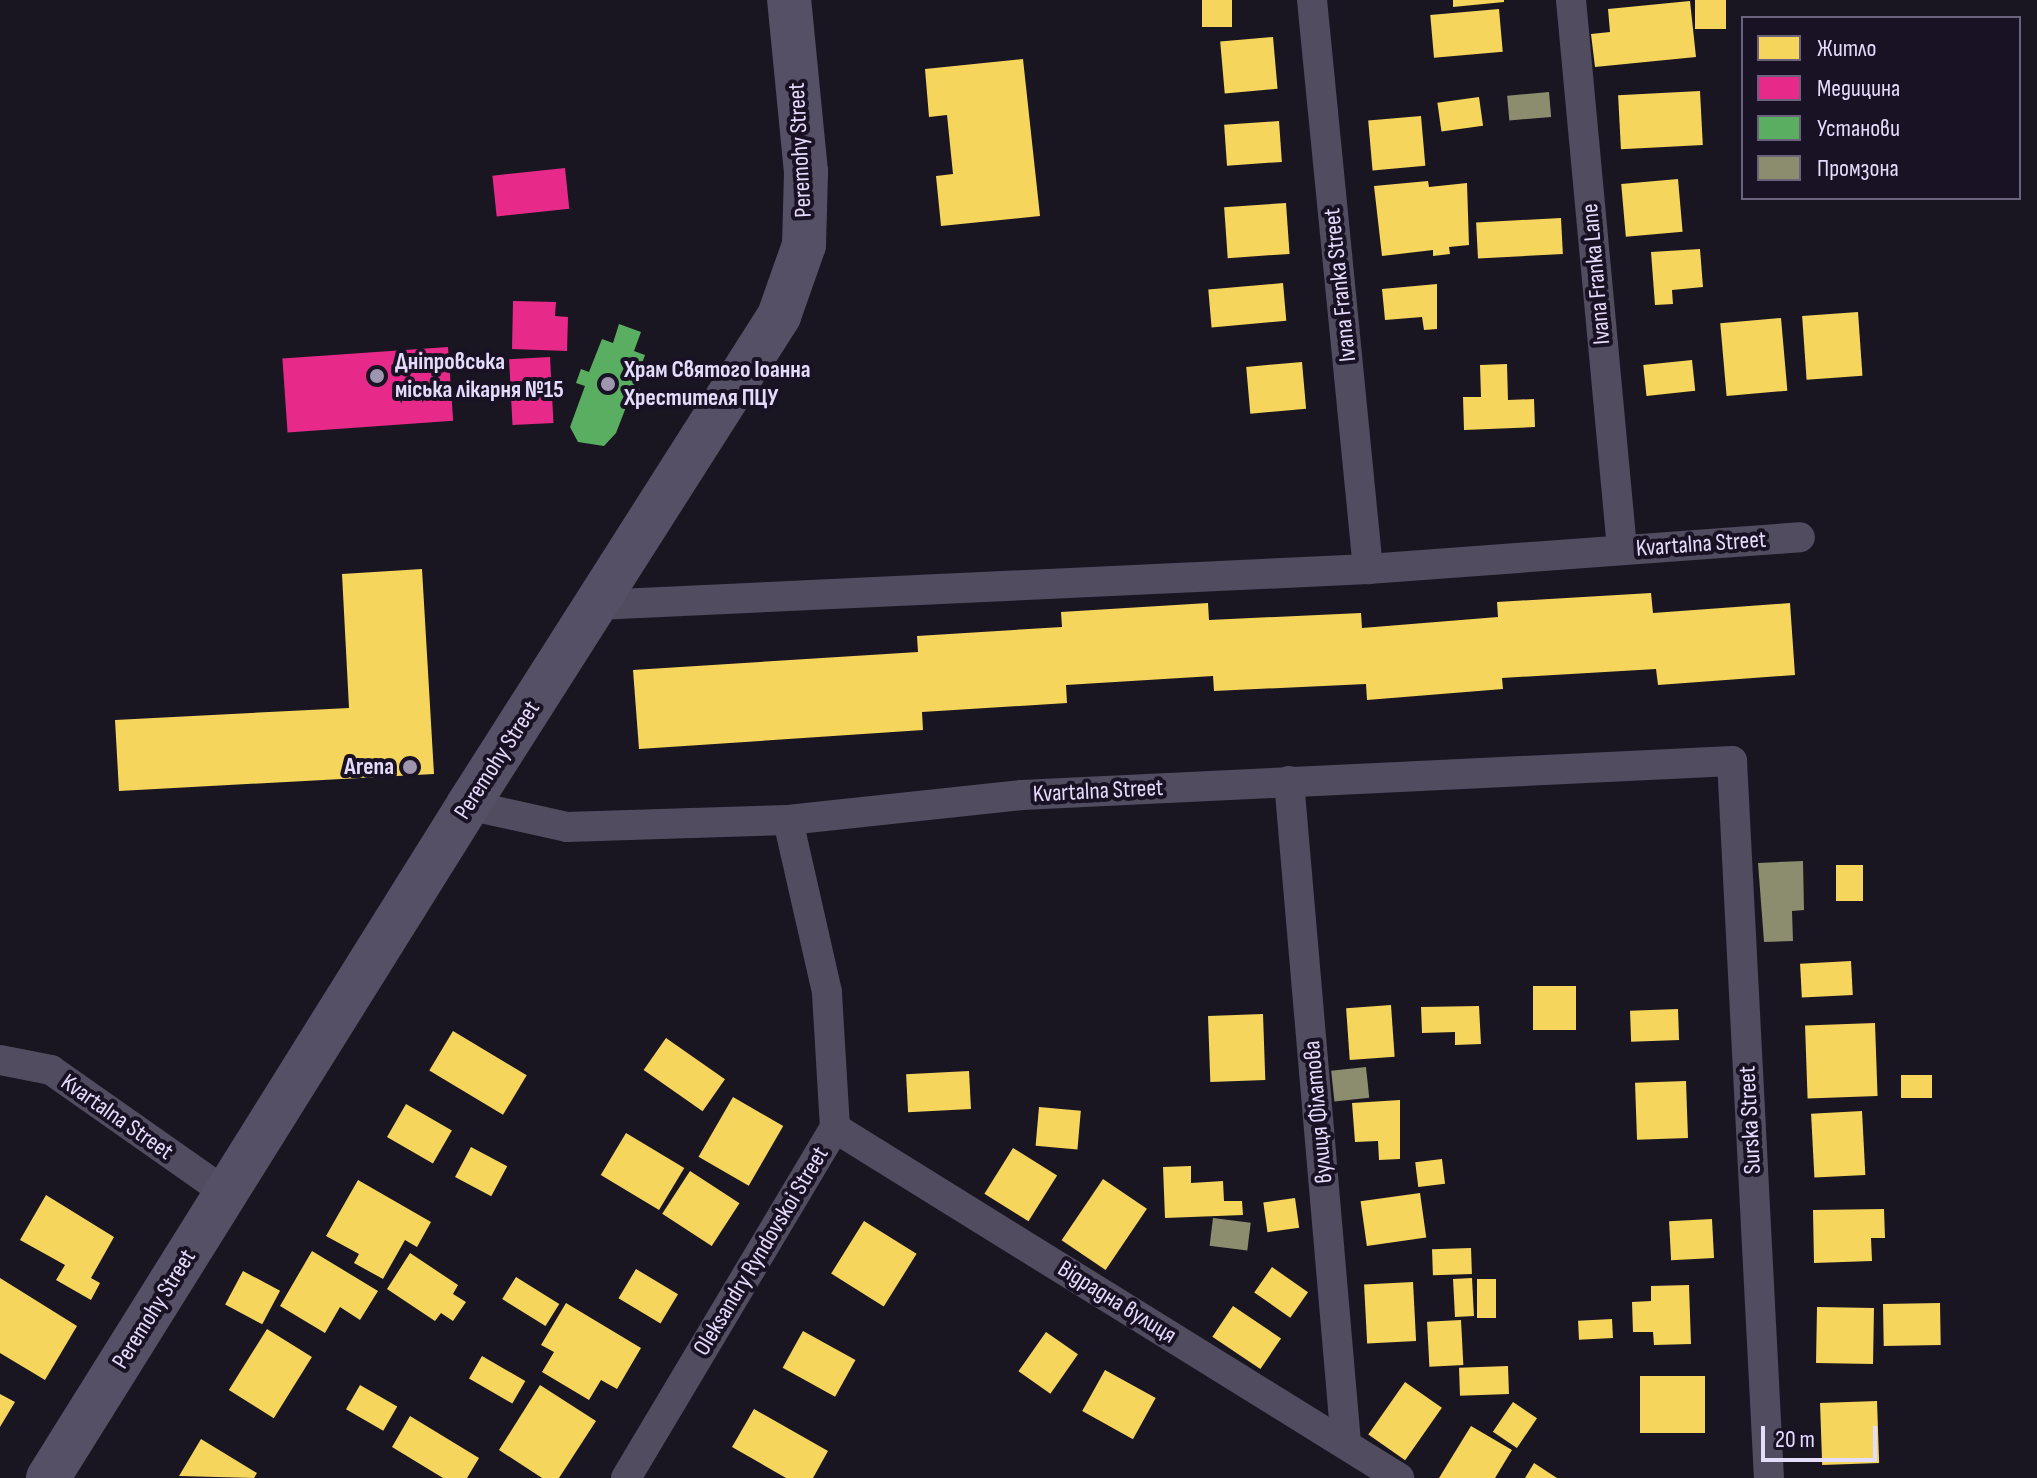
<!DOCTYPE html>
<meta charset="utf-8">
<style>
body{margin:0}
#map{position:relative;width:2037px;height:1478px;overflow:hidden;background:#1a1621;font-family:"Sofia Sans Condensed",sans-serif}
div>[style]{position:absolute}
.homes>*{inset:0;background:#f6d55c;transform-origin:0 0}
.health>*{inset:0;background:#e7298a;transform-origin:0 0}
.public>*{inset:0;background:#5aae61}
.industry>*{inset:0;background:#8c8c6e;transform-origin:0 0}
.street>*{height:30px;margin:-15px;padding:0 15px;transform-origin:15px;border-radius:15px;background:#514c60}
.secondary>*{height:44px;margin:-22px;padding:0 22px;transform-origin:22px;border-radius:22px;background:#565066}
.dots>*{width:22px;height:22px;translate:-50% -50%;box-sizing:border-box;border:4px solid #191225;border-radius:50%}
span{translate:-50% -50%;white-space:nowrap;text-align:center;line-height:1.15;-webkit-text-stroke:8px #191225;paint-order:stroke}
.street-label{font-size:24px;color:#e5dbfb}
.poi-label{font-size:24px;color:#e5dbfb;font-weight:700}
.left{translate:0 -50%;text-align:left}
.right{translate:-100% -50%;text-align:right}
.legend{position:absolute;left:1741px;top:16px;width:280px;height:184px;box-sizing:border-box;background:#191225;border:2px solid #6b627b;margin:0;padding:10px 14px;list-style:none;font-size:24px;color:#e5dbfb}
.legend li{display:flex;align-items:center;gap:16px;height:40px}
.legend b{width:40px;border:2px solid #6b627b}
.scale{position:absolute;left:1761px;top:1426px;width:116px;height:36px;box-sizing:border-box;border:4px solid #e5dbfb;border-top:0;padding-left:10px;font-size:24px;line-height:28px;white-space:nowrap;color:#e5dbfb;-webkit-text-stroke:6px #191225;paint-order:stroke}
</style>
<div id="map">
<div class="homes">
<i style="left:1202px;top:0;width:30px;height:27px"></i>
<i style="clip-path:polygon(1453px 0,1504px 0,1504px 2px,1453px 7px)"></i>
<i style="left:1695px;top:0;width:31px;height:29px"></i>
<i style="clip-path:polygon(1690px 1px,1696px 57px,1595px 67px,1591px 34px,1610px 32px,1608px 9px)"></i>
<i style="left:1499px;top:9px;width:43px;height:69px;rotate:85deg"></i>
<i style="left:1273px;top:37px;width:52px;height:53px;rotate:85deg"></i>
<i style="clip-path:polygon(1023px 59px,1040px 216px,941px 226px,936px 176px,953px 174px,947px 115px,929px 117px,925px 69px)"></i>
<i style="left:1700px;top:91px;width:54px;height:82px;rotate:87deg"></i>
<i style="left:1479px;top:97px;width:29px;height:42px;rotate:82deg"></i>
<i style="left:1421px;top:116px;width:50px;height:53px;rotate:85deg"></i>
<i style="left:1279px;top:121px;width:41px;height:55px;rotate:86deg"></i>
<i style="left:1678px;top:179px;width:53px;height:57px;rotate:85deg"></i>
<i style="clip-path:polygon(1428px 181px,1429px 187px,1467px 183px,1469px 245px,1449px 247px,1450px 254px,1433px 256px,1433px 250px,1382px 256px,1374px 186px)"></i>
<i style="left:1286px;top:203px;width:51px;height:62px;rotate:86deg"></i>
<i style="left:1561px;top:218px;width:36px;height:85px;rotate:87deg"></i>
<i style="clip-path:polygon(1700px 249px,1703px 287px,1672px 290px,1673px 304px,1655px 305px,1651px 252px)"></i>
<i style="left:1283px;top:283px;width:38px;height:75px;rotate:85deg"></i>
<i style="clip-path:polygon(1437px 284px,1437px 329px,1424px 330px,1422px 317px,1385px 320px,1382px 289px)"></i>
<i style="left:1858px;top:312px;width:64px;height:56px;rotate:86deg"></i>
<i style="left:1781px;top:318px;width:73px;height:61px;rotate:85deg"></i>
<i style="left:1692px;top:360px;width:31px;height:49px;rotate:84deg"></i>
<i style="left:1302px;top:362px;width:47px;height:56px;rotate:85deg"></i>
<i style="clip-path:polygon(1507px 364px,1508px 400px,1534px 399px,1535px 427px,1464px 430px,1463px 397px,1481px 397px,1480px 365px)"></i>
<i style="clip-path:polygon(422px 569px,434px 774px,119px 791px,115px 720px,349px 708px,342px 574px)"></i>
<i style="clip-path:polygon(1651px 593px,1653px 613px,1790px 603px,1795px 675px,1658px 685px,1656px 669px,1502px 678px,1503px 689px,1367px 700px,1366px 684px,1214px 691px,1213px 676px,1066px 685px,1067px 703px,922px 712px,923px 730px,639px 749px,633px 670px,918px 652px,917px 636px,1062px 627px,1061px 612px,1208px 603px,1209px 620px,1361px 613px,1362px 628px,1498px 617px,1497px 602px)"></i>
<i style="left:1836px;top:865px;width:27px;height:36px"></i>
<i style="left:1851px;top:961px;width:34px;height:51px;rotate:87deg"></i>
<i style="left:1533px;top:986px;width:43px;height:44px"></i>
<i style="left:1391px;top:1005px;width:52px;height:45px;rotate:86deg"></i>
<i style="clip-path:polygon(1479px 1006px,1481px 1044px,1455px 1045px,1455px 1032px,1422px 1033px,1421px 1007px)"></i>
<i style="left:1678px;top:1009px;width:31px;height:48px;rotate:88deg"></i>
<i style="left:1263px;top:1014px;width:66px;height:55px;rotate:88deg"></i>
<i style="left:1875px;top:1023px;width:73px;height:70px;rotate:88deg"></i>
<i style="left:453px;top:1031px;width:86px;height:46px;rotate:31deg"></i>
<i style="left:666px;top:1038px;width:72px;height:39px;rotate:35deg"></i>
<i style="left:969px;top:1071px;width:38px;height:63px;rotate:87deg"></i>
<i style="left:1901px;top:1075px;width:31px;height:23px"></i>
<i style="left:1686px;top:1081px;width:57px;height:51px;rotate:88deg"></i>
<i style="left:733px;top:1097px;width:58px;height:69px;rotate:30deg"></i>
<i style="clip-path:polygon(1400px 1100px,1400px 1159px,1379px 1160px,1378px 1141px,1355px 1142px,1352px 1103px)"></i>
<i style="left:406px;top:1104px;width:53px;height:38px;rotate:30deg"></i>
<i style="left:1039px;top:1107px;width:42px;height:39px;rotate:5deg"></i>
<i style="left:1862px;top:1111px;width:64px;height:51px;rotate:87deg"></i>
<i style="left:626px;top:1133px;width:68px;height:49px;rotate:31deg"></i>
<i style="left:471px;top:1147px;width:41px;height:34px;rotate:28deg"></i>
<i style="left:1013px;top:1148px;width:52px;height:54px;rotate:32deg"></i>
<i style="left:1442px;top:1159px;width:25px;height:27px;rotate:83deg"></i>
<i style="clip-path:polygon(1191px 1166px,1191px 1183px,1223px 1181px,1224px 1201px,1242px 1201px,1243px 1215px,1165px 1218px,1163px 1167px)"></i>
<i style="left:690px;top:1171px;width:59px;height:51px;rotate:33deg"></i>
<i style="left:1103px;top:1179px;width:53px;height:74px;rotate:34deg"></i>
<i style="clip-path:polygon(358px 1180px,431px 1222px,417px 1247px,405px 1240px,383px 1279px,354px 1263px,359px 1254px,326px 1236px)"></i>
<i style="left:1420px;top:1193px;width:45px;height:60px;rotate:82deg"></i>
<i style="clip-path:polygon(46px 1195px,114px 1237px,91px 1278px,100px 1283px,91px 1300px,56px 1280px,65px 1265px,20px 1240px)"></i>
<i style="left:1295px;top:1198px;width:30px;height:32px;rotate:82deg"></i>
<i style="clip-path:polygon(1884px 1209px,1885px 1238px,1871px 1238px,1872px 1261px,1814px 1263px,1813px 1210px)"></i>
<i style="left:1712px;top:1219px;width:39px;height:43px;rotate:87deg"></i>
<i style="left:864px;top:1221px;width:62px;height:62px;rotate:32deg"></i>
<i style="left:1471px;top:1248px;width:26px;height:39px;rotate:88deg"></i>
<i style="clip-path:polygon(312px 1251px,378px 1291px,360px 1320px,340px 1307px,325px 1333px,280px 1306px)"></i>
<i style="clip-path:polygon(410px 1253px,458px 1285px,453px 1294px,466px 1302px,453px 1321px,441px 1313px,435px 1321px,387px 1289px)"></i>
<i style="left:1272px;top:1267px;width:44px;height:31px;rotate:35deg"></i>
<i style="left:636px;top:1269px;width:49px;height:34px;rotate:31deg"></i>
<i style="left:243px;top:1271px;width:42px;height:38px;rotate:28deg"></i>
<i style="left:516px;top:1277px;width:51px;height:26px;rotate:32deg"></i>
<i style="clip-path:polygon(0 1278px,77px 1326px,45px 1380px,0 1353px)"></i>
<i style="left:1472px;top:1278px;width:38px;height:19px;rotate:87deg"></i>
<i style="left:1477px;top:1279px;width:19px;height:39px"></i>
<i style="left:1413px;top:1282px;width:59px;height:49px;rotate:87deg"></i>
<i style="clip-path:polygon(1689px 1285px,1691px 1344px,1654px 1345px,1653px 1332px,1633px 1332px,1632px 1302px,1651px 1301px,1651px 1286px)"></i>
<i style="clip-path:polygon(566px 1303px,641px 1348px,617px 1389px,601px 1380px,589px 1400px,542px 1372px,554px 1352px,541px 1345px)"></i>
<i style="left:1940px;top:1303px;width:42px;height:57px;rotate:89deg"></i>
<i style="left:1233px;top:1306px;width:58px;height:37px;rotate:34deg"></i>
<i style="left:1817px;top:1307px;width:57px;height:56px;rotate:1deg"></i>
<i style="left:1612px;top:1319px;width:19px;height:34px;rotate:87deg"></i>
<i style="left:1461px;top:1320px;width:45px;height:34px;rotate:87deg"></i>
<i style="left:267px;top:1329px;width:53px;height:72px;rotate:32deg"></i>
<i style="left:803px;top:1331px;width:60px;height:42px;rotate:29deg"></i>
<i style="left:1046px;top:1332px;width:39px;height:48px;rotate:35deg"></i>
<i style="left:482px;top:1356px;width:50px;height:26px;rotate:30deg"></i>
<i style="left:1508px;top:1366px;width:28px;height:49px;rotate:88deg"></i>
<i style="left:1105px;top:1370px;width:58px;height:47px;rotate:29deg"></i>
<i style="left:1705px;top:1376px;width:57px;height:65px;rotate:90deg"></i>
<i style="left:1405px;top:1382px;width:45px;height:64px;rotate:35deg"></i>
<i style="left:360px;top:1385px;width:43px;height:28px;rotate:30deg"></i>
<i style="clip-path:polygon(540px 1385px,596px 1421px,559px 1478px,542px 1478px,499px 1450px)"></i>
<i style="clip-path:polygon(0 1394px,15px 1402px,0 1427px)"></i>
<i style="left:1877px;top:1401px;width:62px;height:57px;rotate:88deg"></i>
<i style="left:1513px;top:1402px;width:29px;height:36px;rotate:34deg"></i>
<i style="clip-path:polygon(754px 1409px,828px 1451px,813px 1478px,786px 1478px,732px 1447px)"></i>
<i style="clip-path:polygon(410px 1416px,479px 1458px,467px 1478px,443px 1478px,392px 1447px)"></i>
<i style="clip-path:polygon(1471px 1426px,1512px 1450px,1495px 1478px,1439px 1478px)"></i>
<i style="clip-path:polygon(201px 1439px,257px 1473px,254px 1478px,179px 1476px)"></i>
<i style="clip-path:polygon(1534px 1463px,1557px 1478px,1525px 1478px)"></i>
</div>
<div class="health">
<i style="left:565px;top:168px;width:41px;height:73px;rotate:84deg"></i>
<i style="clip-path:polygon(513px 301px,556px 302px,555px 316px,568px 317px,567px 351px,512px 349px)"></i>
<i style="left:448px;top:347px;width:74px;height:166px;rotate:86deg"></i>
<i style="left:550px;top:357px;width:66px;height:41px;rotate:87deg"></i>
</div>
<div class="public">
<i style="clip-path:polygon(619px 324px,641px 332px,634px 351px,645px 355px,634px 386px,640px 389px,635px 404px,628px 402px,616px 433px,604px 446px,578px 442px,570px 427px,585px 386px,576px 383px,581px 369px,589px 372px,602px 339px,613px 343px)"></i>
</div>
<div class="industry">
<i style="left:1549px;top:92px;width:25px;height:42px;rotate:85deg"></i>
<i style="clip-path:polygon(1803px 861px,1804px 910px,1792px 911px,1793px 941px,1764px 942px,1758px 863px)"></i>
<i style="left:1366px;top:1067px;width:31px;height:35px;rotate:84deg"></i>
<i style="left:1213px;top:1218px;width:38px;height:28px;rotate:7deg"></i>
</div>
<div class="street">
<i style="left:1312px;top:0;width:572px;rotate:84.38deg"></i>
<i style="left:1571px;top:0;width:551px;rotate:84.69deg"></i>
<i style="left:597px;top:605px;width:772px;rotate:-2.67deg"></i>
<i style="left:1368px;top:569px;width:433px;rotate:-4.2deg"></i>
<i style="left:1289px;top:781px;width:664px;rotate:85.08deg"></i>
<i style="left:468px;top:805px;width:101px;rotate:12.5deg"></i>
<i style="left:567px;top:827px;width:125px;rotate:-1.8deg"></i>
<i style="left:692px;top:823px;width:96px;rotate:-1.8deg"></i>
<i style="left:788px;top:820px;width:235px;rotate:-6.1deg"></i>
<i style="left:1022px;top:795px;width:711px;rotate:-2.74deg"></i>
<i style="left:1732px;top:761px;width:718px;rotate:87.05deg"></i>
<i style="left:0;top:1060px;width:52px;rotate:11.1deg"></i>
<i style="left:51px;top:1070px;width:214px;rotate:35.1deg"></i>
<i style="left:835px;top:1128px;width:664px;rotate:31.82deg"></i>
<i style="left:626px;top:1478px;width:408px;rotate:-59.2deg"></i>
<i style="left:835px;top:1128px;width:136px;rotate:-93.4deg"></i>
<i style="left:827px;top:992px;width:176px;rotate:-102.8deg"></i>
</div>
<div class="secondary">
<i style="left:48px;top:1478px;width:793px;rotate:-58.03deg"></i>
<i style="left:468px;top:805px;width:580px;rotate:-57.54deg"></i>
<i style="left:779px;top:316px;width:75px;rotate:-70.6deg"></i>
<i style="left:804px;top:245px;width:73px;rotate:-88.4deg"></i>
<i style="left:806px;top:172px;width:173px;rotate:-95.6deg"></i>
</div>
<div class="dots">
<i style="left:377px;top:376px;background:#9e96af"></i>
<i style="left:608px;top:384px;background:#9e96af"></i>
<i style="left:410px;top:767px;background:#9e96af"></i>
</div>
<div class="street-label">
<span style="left:800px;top:150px;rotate:-93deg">Peremohy Street</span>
<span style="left:1596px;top:274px;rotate:-95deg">Ivana Franka Lane</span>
<span style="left:1340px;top:285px;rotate:-96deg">Ivana Franka Street</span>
<span style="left:1701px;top:544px;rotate:-4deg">Kvartalna Street</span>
<span style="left:497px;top:760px;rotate:-57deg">Peremohy Street</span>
<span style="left:1098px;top:791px;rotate:-3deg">Kvartalna Street</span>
<span style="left:1318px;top:1112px;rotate:-95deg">вулиця Філатова</span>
<span style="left:117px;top:1117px;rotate:35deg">Kvartalna Street</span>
<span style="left:1750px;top:1120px;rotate:-93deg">Surska Street</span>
<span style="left:761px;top:1251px;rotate:-59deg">Oleksandry Ryndovskoi Street</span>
<span style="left:1117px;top:1302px;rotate:32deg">Відрадна вулиця</span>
<span style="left:154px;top:1309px;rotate:-58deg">Peremohy Street</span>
</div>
<div class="poi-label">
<span class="left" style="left:395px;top:376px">Дніпровська<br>міська лікарня №15</span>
<span class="left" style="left:624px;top:384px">Храм Святого Іоанна<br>Хрестителя ПЦУ</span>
<span class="right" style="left:394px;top:767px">Arena</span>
</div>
<ul class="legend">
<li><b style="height:22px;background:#f6d55c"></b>Житло</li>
<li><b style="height:22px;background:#e7298a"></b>Медицина</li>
<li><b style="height:22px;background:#5aae61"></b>Установи</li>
<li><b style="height:22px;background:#8c8c6e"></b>Промзона</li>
</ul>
<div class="scale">20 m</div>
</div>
